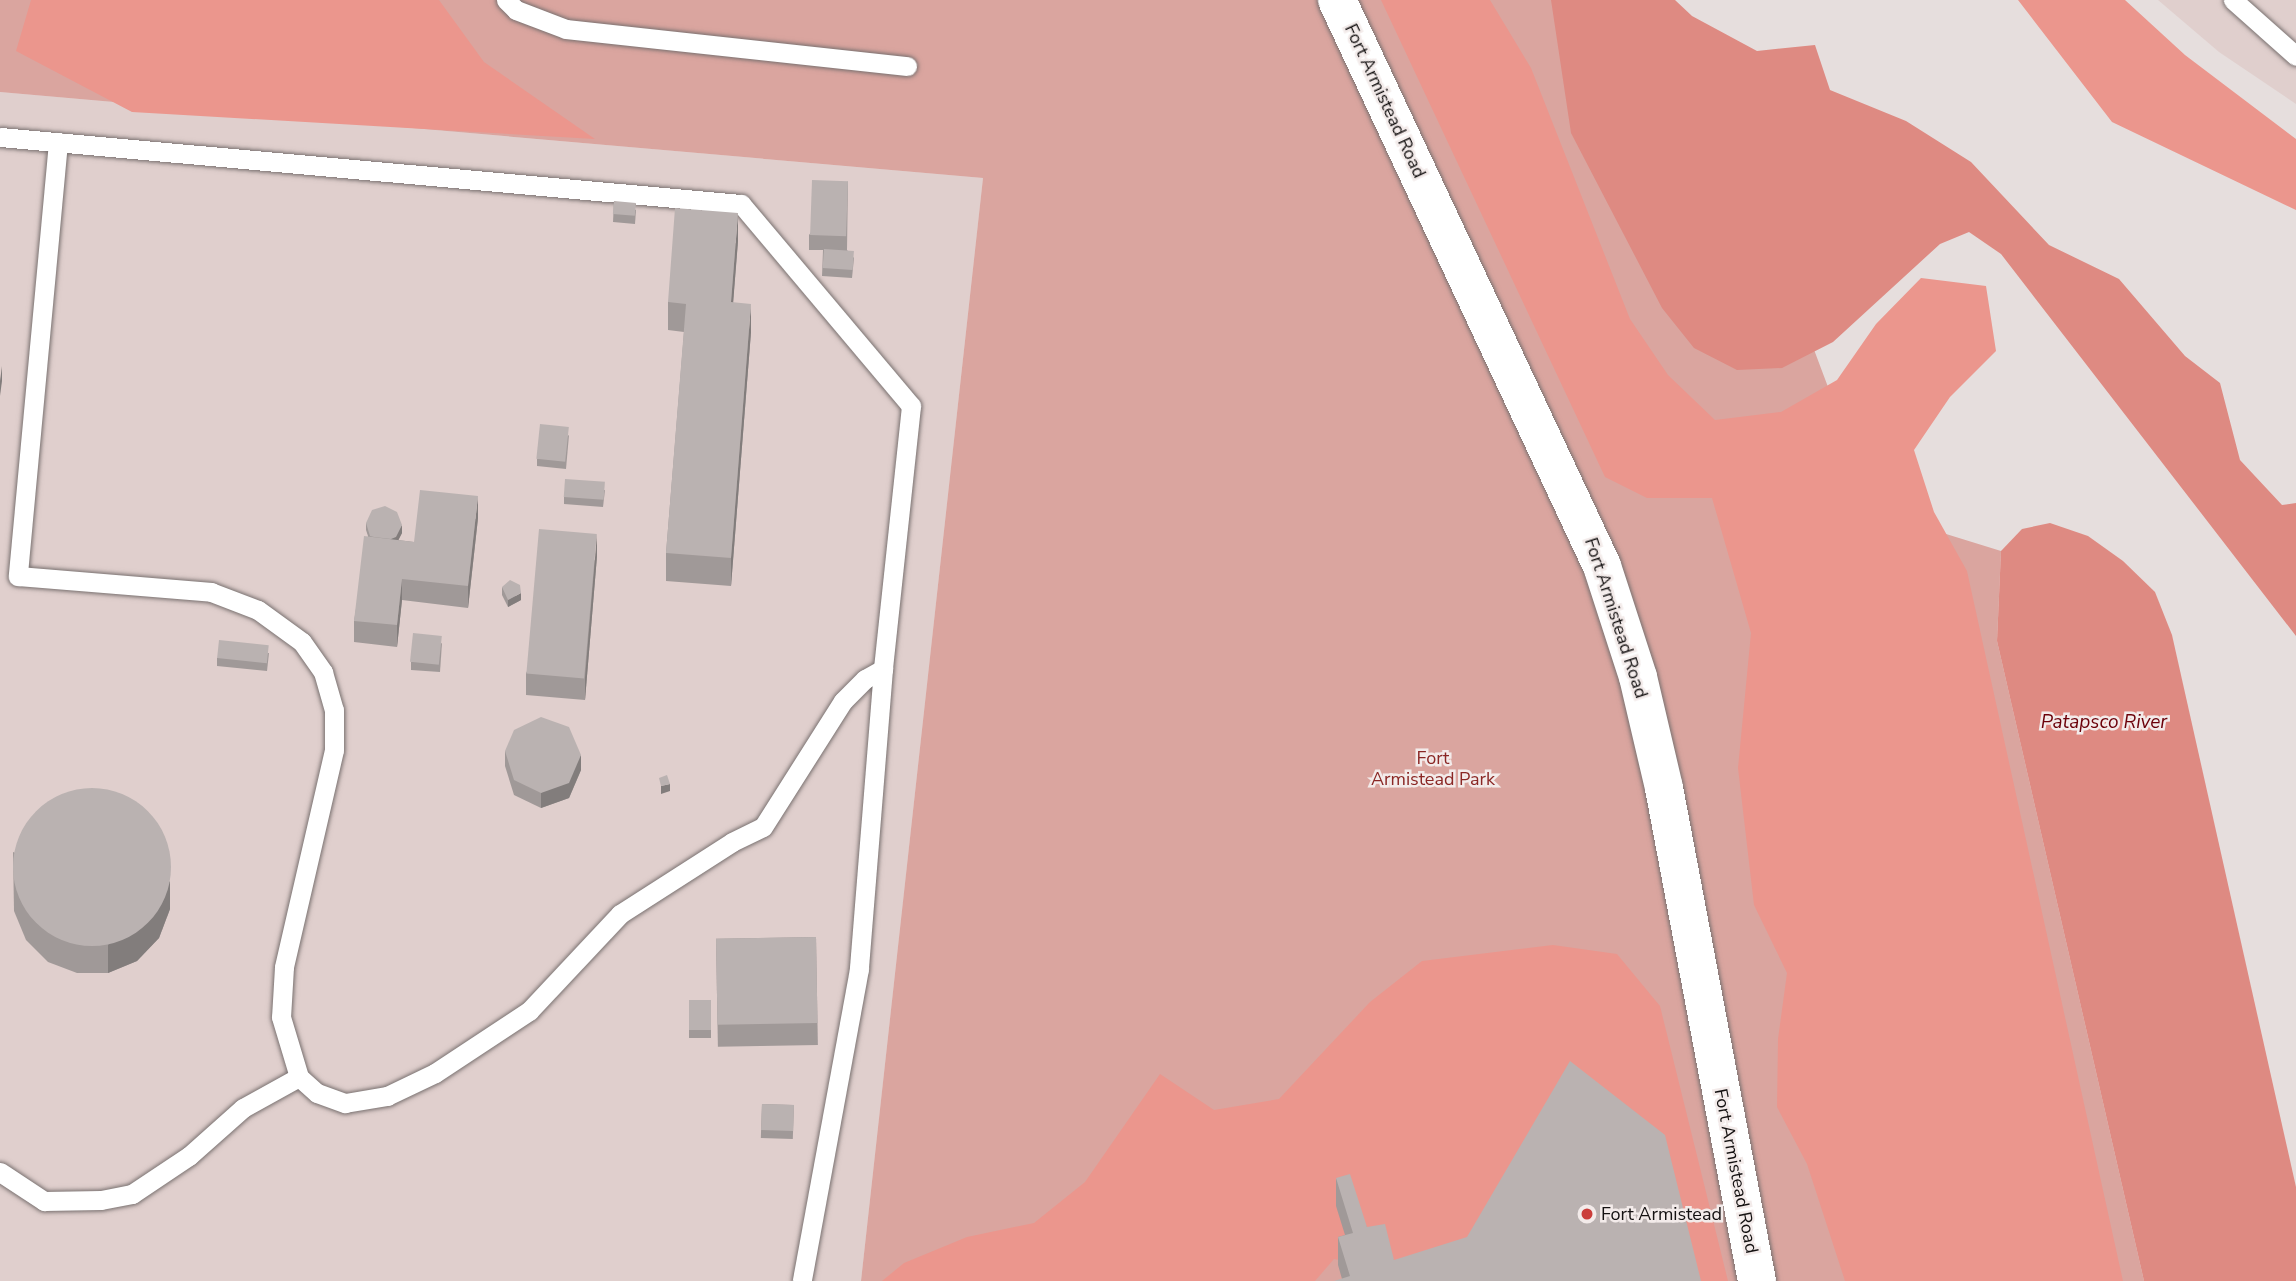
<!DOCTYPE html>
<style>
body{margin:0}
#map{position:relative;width:2296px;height:1281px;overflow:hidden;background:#e6dedd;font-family:"Nunito Sans",sans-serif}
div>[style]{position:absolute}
.built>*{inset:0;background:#e0cfcd}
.green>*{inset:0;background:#daa59f}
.forest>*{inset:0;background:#eb968d}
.water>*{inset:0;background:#de8a82}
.roads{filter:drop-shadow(0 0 2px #797170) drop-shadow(0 0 2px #797170)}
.lane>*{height:19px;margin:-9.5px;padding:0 9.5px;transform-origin:9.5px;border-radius:9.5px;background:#fff}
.street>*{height:38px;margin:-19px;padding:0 19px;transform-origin:19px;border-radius:19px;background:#fff}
.wall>*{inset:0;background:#a09998;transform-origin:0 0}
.shaded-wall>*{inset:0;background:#827d7c}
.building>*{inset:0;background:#bab2b1;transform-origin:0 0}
.round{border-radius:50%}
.dots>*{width:19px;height:19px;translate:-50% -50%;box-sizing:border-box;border:4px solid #f3ebea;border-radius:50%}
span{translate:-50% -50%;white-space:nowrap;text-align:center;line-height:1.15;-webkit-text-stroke:5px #f3ebea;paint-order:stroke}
.street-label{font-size:18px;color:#141111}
.park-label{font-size:18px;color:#8a2725}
.poi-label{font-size:18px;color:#141111}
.left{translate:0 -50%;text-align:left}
.water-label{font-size:19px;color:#6b0009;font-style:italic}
</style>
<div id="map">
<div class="built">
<i style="clip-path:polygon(2158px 0,2296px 0,2296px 104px,2219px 52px)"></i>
<i style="clip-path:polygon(0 92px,983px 178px,861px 1281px,0 1281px)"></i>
</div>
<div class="green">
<i style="clip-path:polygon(0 0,1595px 0,1745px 166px,1875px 512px,2001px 551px,1997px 641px,2144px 1281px,861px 1281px,983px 178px,0 92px)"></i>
</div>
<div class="forest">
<i style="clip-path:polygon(31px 0,439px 0,484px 62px,595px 139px,132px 112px,16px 51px)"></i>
<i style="clip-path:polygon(1381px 0,1490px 0,1531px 68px,1630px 319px,1668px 375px,1715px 420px,1781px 412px,1837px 380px,1876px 324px,1921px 278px,1986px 286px,1996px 351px,1950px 397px,1914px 450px,1934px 512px,1967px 571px,2123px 1281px,1845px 1281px,1807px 1164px,1777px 1107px,1778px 1039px,1787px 973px,1754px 905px,1738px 768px,1751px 633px,1712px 498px,1647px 498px,1605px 477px)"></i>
<i style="clip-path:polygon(2018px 0,2125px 0,2185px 55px,2296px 139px,2296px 210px,2112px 122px)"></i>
<i style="clip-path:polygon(1553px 945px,1617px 954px,1660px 1006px,1728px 1281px,1661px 1281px,1553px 1156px,1459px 1245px,1398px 1271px,1334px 1259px,1315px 1281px,882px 1281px,904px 1263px,967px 1237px,1034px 1223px,1085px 1182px,1160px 1074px,1214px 1110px,1279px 1099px,1370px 1002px,1422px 961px)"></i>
</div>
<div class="water">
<i style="clip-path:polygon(1551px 0,1675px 0,1692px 16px,1757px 51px,1815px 45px,1830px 90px,1906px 121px,1971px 162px,2049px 245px,2119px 279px,2185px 356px,2220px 383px,2240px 460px,2282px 505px,2296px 503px,2296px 636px,2001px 254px,1969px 232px,1940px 244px,1833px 342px,1782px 368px,1737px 370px,1694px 348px,1662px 308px,1571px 133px)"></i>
<i style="clip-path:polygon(2050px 523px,2088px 536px,2123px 561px,2155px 592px,2172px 635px,2296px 1187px,2296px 1281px,2144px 1281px,1997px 641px,2001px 551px,2022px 529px)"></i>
</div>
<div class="roads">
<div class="lane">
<i style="left:506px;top:0;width:14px;rotate:45deg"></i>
<i style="left:516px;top:10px;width:53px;rotate:20.8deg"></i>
<i style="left:566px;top:29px;width:343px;rotate:6.2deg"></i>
<i style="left:2233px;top:0;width:84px;rotate:41.6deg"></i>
<i style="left:0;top:137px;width:744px;rotate:5.17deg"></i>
<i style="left:741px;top:204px;width:264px;rotate:49.9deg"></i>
<i style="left:911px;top:406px;width:264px;rotate:96.1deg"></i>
<i style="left:883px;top:669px;width:301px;rotate:94.6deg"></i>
<i style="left:859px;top:969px;width:317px;rotate:100.4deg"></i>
<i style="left:58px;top:142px;width:436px;rotate:95.3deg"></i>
<i style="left:18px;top:576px;width:194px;rotate:4.7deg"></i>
<i style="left:211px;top:592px;width:50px;rotate:21deg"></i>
<i style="left:258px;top:610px;width:54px;rotate:36deg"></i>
<i style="left:302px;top:642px;width:37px;rotate:55deg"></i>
<i style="left:323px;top:672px;width:40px;rotate:74deg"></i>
<i style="left:334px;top:710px;width:40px;rotate:90deg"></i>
<i style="left:334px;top:750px;width:223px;rotate:103deg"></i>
<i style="left:284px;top:967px;width:50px;rotate:93.4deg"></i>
<i style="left:281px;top:1017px;width:63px;rotate:73.3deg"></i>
<i style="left:299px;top:1077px;width:24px;rotate:42deg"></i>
<i style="left:317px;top:1093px;width:30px;rotate:20deg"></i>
<i style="left:345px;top:1103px;width:43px;rotate:-9.5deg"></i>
<i style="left:387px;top:1096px;width:53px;rotate:-25.6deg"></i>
<i style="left:435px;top:1073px;width:113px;rotate:-33.4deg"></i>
<i style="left:529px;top:1011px;width:133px;rotate:-46.8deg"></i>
<i style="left:620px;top:914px;width:133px;rotate:-32.7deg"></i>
<i style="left:732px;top:842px;width:34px;rotate:-26deg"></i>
<i style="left:763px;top:827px;width:149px;rotate:-57.6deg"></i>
<i style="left:843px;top:701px;width:31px;rotate:-45deg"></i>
<i style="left:865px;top:679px;width:21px;rotate:-29deg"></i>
<i style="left:0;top:1172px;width:53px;rotate:33.4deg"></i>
<i style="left:44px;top:1201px;width:57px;rotate:-1deg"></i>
<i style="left:101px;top:1200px;width:32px;rotate:-11deg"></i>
<i style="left:132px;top:1194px;width:69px;rotate:-33.7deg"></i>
<i style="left:189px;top:1156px;width:72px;rotate:-41.6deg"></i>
<i style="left:243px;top:1108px;width:64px;rotate:-29deg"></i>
</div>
<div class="street">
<i style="left:1337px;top:0;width:625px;rotate:64.91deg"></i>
<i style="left:1602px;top:566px;width:117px;rotate:72deg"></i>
<i style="left:1638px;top:677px;width:114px;rotate:76.8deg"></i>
<i style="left:1664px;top:788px;width:502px;rotate:79.32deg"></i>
</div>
</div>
<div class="wall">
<i style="clip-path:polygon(848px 181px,847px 250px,854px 258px,852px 278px,822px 276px,823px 250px,809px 250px,809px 235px)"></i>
<i style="clip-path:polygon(614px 201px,636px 210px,635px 224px,613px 222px)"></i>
<i style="clip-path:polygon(738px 241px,733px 302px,751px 332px,731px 586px,666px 581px,666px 553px,684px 332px,668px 330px,668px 302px)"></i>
<i style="clip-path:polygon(569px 435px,566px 469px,537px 466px,537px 459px)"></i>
<i style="clip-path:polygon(605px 490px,603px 507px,564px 504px,564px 497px)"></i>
<i style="clip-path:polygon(478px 518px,468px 608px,402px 600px,397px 647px,354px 642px,354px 621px,368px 536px,366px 530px,366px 523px,402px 533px,398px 540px,414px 542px)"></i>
<i style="clip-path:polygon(597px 556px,585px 700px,526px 695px,526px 673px)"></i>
<i style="clip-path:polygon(502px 587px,521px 600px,508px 607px,502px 595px)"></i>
<i style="clip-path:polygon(442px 643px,440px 672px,411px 670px,411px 662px)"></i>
<i style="clip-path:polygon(269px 653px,267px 671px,217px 666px,217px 658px)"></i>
<i style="clip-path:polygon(505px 751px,581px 770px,569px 798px,541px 808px,514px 795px,505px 766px)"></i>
<i style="clip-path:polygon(13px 852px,170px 909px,159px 938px,137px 961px,108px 973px,77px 973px,48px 962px,26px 940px,14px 911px)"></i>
<i style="left:816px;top:937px;width:108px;height:100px;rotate:89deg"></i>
<i style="left:711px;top:1000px;width:38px;height:22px;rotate:90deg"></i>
<i style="left:762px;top:1104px;width:32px;height:34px;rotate:2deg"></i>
<i style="clip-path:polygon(1336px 1178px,1367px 1227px,1394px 1260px,1701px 1281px,1342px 1279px,1338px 1265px,1338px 1237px,1345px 1235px,1336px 1206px)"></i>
</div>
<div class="shaded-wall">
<i style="clip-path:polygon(738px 213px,738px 241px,731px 330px,731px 302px)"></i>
<i style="clip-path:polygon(751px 304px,751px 332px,731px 586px,731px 558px)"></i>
<i style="clip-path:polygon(2px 366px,2px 381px,0 396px,0 381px)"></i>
<i style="clip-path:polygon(478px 496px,478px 518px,468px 608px,468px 586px)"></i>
<i style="clip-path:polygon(402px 525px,402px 533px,396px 545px,383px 549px)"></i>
<i style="clip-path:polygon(597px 534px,597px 556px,585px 700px,585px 678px)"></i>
<i style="clip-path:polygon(402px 579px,402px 600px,397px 647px,397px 625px)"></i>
<i style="clip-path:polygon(521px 593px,521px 600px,508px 607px,508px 600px)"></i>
<i style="clip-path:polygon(581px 755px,581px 770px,569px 798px,541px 808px,541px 793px)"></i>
<i style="clip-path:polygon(670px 784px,670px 791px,661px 794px,661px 786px)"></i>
<i style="clip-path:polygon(170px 881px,170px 909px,159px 938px,137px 961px,108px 973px,108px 945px)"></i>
</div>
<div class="building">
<i style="left:812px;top:180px;width:36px;height:55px;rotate:2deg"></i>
<i style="left:614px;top:201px;width:22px;height:13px;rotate:5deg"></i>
<i style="clip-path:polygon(675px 208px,738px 213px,731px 302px,751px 304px,731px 558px,666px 553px,686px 304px,668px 302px)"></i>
<i style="left:824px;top:249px;width:30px;height:19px;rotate:4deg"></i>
<i style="left:540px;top:424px;width:29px;height:35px;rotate:6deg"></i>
<i style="left:565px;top:479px;width:40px;height:18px;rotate:4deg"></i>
<i style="clip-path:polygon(420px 490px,478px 496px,468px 586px,402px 579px,397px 625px,354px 621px,364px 536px,414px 542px)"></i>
<i style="clip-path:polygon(385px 506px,397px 512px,402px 525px,396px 537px,391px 539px,374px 537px,370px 536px,366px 523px,372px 510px)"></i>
<i style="left:539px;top:529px;width:58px;height:145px;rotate:5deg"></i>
<i style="clip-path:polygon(510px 580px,520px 585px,521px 593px,508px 600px,502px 587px)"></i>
<i style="left:413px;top:633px;width:29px;height:29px;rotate:6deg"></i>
<i style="left:219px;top:640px;width:50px;height:18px;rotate:6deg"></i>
<i style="clip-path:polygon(541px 717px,569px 727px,581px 755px,569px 783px,541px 793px,514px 780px,505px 751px,514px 730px)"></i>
<i style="clip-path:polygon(667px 775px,670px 784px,661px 786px,659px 778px)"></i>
<i class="round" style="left:13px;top:788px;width:158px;height:158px"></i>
<i style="left:816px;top:937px;width:86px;height:100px;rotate:89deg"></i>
<i style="left:711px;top:1000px;width:30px;height:22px;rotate:90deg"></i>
<i style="clip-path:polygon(1570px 1061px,1665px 1135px,1701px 1281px,1334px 1281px,1350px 1276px,1338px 1237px,1353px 1233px,1336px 1178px,1350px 1174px,1367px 1227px,1385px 1224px,1394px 1260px,1467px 1237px)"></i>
<i style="left:762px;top:1104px;width:32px;height:26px;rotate:2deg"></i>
</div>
<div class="dots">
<i style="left:1587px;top:1214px;background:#cb3d3a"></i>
</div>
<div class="street-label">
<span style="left:1385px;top:101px;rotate:65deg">Fort Armistead Road</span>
<span style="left:1616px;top:618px;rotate:72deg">Fort Armistead Road</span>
<span style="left:1736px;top:1171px;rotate:79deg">Fort Armistead Road</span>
</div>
<div class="park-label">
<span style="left:1433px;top:769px">Fort<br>Armistead Park</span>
</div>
<div class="poi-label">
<span class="left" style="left:1601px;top:1214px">Fort Armistead</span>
</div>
<div class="water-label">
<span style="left:2104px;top:723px">Patapsco River</span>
</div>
</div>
